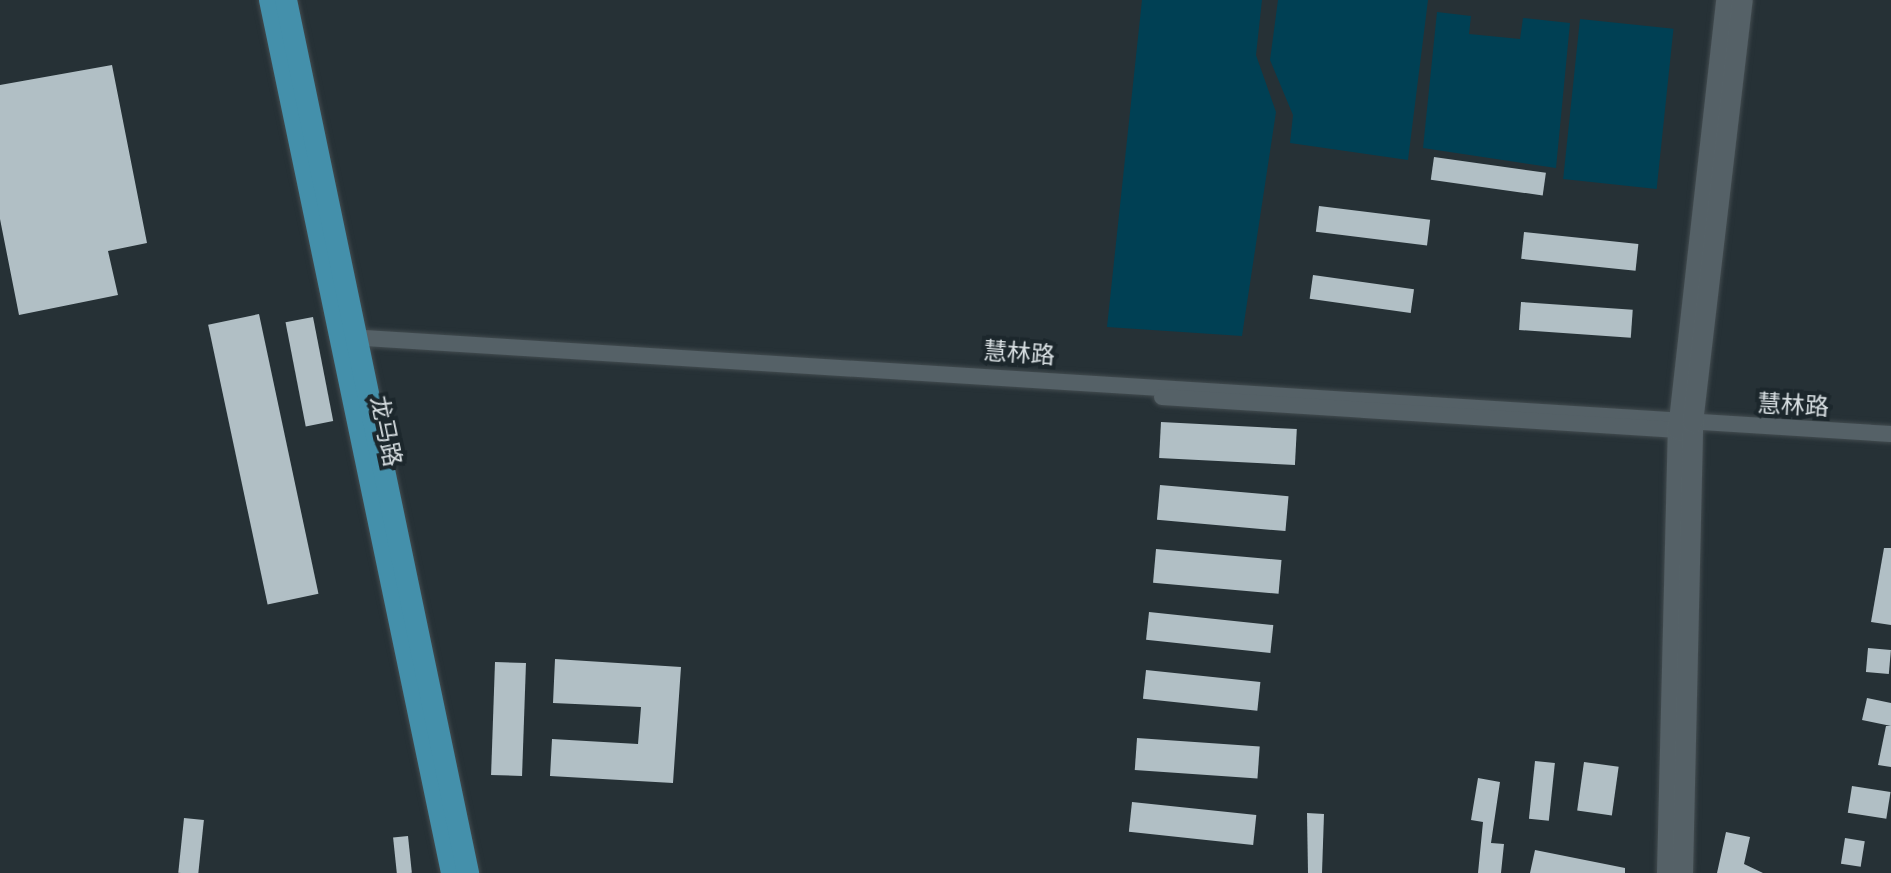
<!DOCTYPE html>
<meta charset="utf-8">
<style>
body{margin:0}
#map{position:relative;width:1891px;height:873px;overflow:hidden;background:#263136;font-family:"Asap Condensed","Noto Sans SC",sans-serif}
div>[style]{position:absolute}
.green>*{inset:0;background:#004054;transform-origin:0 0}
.building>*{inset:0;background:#b1bfc5;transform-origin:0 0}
.roads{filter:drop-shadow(0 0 2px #434c50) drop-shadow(0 0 2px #434c50)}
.minor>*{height:16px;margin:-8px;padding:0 8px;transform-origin:8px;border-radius:8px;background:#556167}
.tertiary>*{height:20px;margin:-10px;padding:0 10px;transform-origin:10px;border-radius:10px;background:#556167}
.primary>*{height:22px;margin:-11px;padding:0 11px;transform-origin:11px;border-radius:11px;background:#4490ab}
span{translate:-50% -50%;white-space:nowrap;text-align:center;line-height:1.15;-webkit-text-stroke:8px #1c272c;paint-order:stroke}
.street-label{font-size:24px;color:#d8dfe2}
</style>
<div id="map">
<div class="green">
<i style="clip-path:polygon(1142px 0,1262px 0,1256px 55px,1276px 112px,1242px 336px,1107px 327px)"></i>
<i style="clip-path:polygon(1278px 0,1428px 0,1408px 160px,1290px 143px,1293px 115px,1270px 60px)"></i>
<i style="clip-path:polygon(1437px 12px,1471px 16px,1469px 34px,1520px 39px,1523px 18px,1570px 23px,1556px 168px,1423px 148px)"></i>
<i style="left:1580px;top:19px;width:94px;height:161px;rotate:6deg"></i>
</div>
<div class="building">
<i style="clip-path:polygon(112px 65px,147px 243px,108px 251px,118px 295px,19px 315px,0 219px,0 85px)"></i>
<i style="left:1434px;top:157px;width:113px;height:23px;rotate:8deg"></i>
<i style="left:1319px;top:206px;width:112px;height:26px;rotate:7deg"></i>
<i style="left:1524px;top:232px;width:115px;height:27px;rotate:6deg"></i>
<i style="left:1313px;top:275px;width:102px;height:24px;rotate:8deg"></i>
<i style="left:1521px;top:302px;width:112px;height:28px;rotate:4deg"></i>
<i style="left:259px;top:314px;width:286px;height:52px;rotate:78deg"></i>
<i style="left:313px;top:317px;width:106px;height:28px;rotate:79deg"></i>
<i style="left:1161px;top:422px;width:136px;height:36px;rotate:3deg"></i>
<i style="left:1160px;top:485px;width:129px;height:35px;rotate:5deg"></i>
<i style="clip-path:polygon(1884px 548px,1891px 548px,1891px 625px,1871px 622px)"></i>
<i style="left:1156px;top:549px;width:126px;height:34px;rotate:5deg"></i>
<i style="left:1149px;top:612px;width:125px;height:28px;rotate:6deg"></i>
<i style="left:1868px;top:648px;width:23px;height:24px;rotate:5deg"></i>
<i style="clip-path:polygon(555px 659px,681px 667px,673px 783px,550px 776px,552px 739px,638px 744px,641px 707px,553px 703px)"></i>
<i style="left:495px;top:662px;width:31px;height:113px;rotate:2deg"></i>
<i style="left:1146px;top:670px;width:115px;height:29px;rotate:6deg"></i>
<i style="clip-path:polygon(1867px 698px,1891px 703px,1891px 726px,1862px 720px)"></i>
<i style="clip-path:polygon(1886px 726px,1891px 726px,1891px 767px,1878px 765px)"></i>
<i style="left:1137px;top:738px;width:123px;height:32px;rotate:4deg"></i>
<i style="left:1535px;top:761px;width:20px;height:58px;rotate:6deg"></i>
<i style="left:1584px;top:762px;width:35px;height:49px;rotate:8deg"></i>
<i style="clip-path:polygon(1478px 778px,1500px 782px,1491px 843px,1504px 844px,1501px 873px,1478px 873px,1483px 822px,1471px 820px)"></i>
<i style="left:1852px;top:786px;width:39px;height:27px;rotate:9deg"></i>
<i style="left:1132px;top:802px;width:125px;height:30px;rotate:6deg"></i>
<i style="clip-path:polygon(1307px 813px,1324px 814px,1322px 873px,1308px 873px)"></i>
<i style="left:184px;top:818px;width:20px;height:55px;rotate:6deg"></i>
<i style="clip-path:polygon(1726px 832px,1750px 837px,1744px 864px,1763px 873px,1717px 873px)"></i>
<i style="left:408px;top:836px;width:37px;height:15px;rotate:84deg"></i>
<i style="left:1845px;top:838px;width:20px;height:26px;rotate:9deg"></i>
<i style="clip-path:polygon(1535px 850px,1625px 868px,1625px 873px,1530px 873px)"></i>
</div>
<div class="roads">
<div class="minor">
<i style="left:349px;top:337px;width:1545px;rotate:3.6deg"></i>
<i style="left:1162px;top:397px;width:517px;rotate:3.66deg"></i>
<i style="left:1678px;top:430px;width:12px;rotate:-24deg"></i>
</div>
<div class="tertiary">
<i style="left:1667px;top:873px;width:443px;rotate:-88.6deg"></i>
<i style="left:1678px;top:430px;width:433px;rotate:-83.6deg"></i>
<i style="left:1683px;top:873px;width:450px;rotate:-88.7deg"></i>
<i style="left:1693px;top:423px;width:426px;rotate:-83.3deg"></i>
</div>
<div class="primary">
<i style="left:270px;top:0;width:892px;rotate:78.22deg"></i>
<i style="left:286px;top:0;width:892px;rotate:78.22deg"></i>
</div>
</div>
<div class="street-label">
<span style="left:1019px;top:353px;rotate:4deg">慧林路</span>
<span style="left:1793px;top:405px;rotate:3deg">慧林路</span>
<span style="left:386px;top:431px;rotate:78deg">龙马路</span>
</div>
</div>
